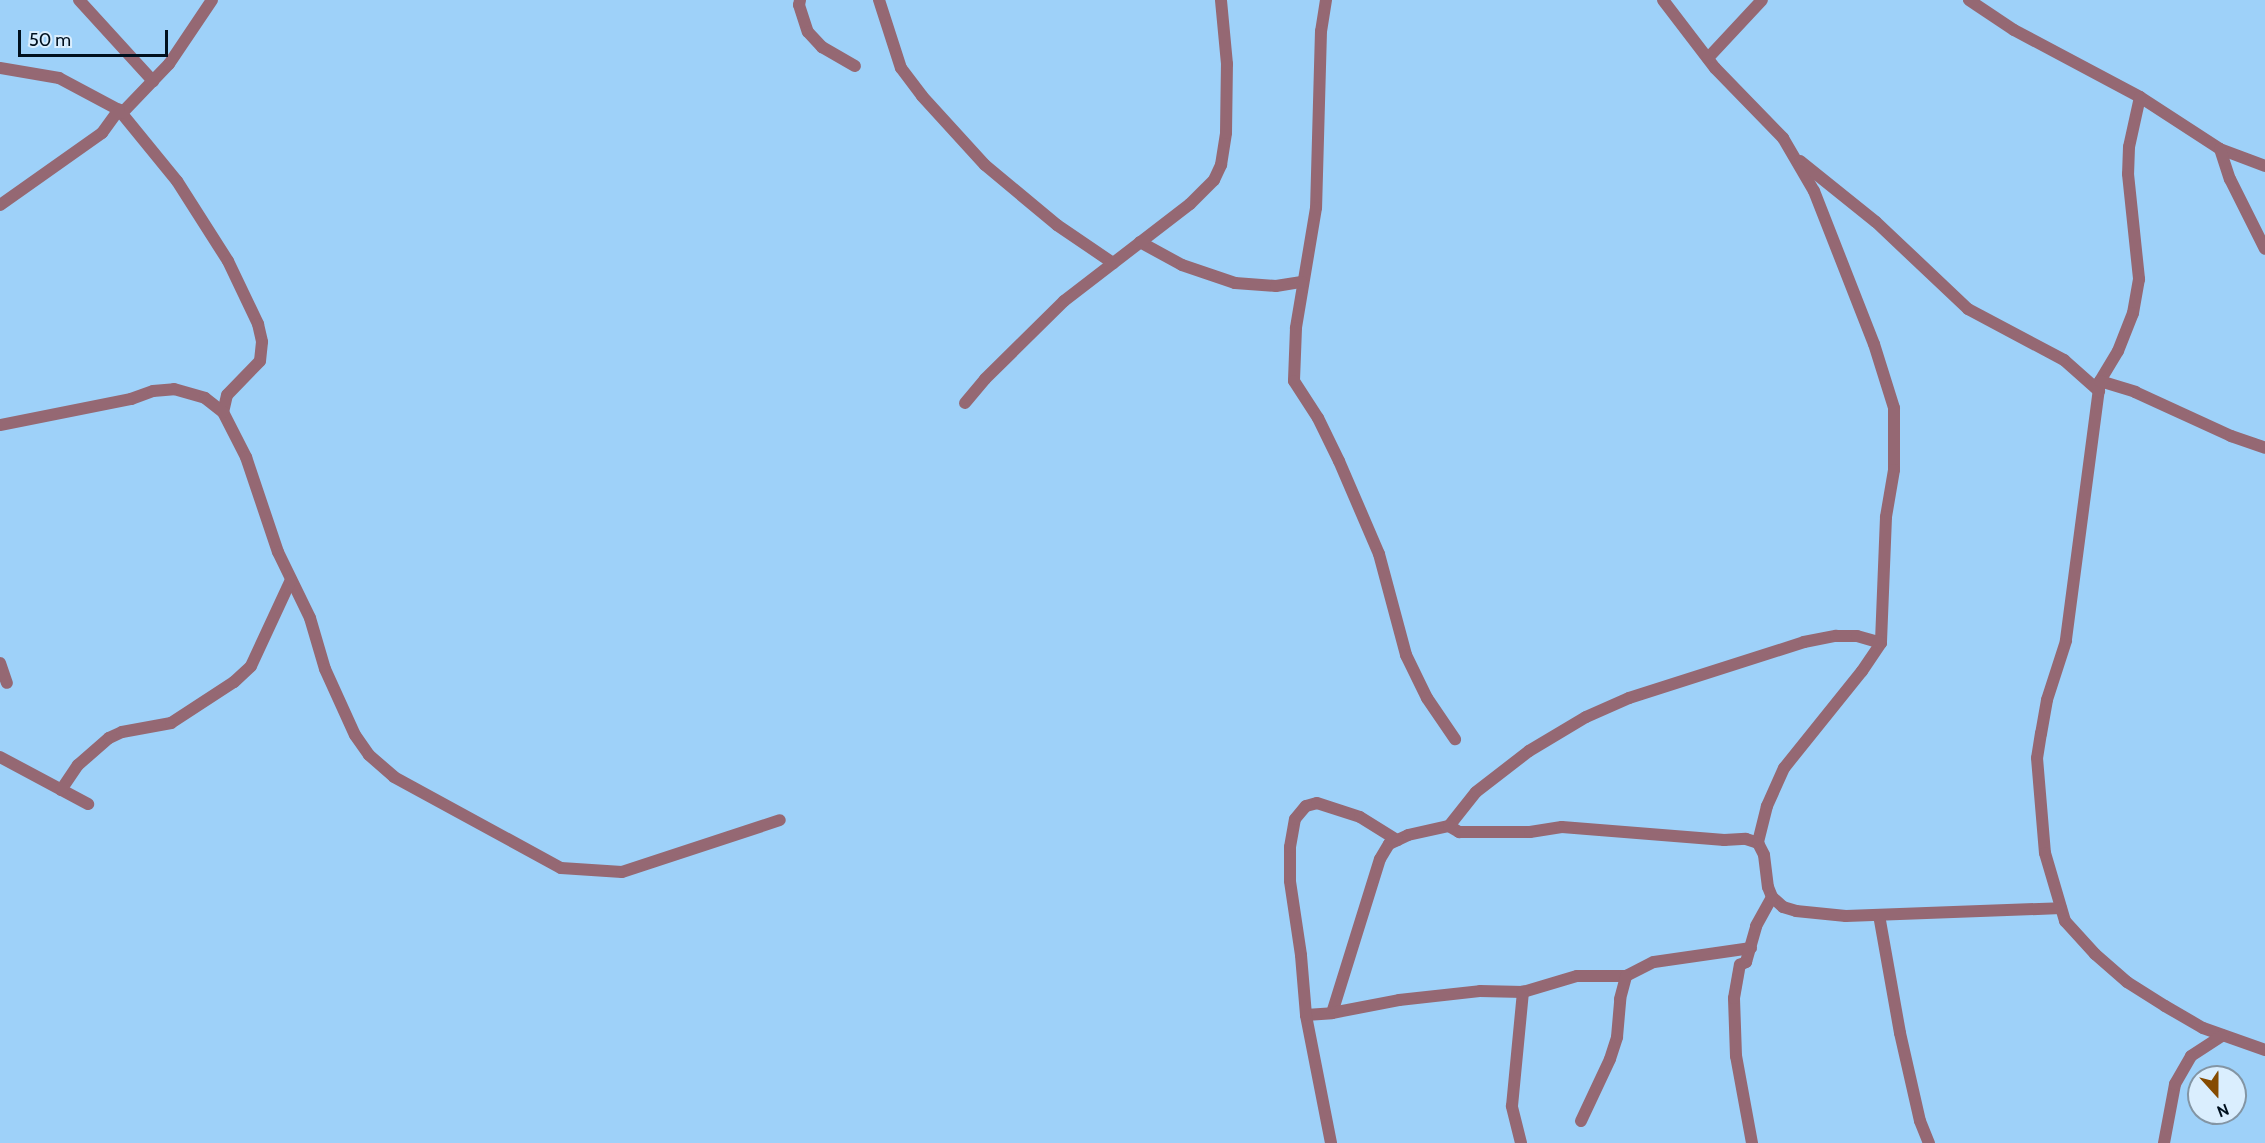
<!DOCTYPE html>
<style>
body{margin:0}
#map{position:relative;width:2265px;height:1143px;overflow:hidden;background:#9ed1f9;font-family:Cabin,sans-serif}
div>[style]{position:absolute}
.minor>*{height:12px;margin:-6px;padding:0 6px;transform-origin:6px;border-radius:6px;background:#956873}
span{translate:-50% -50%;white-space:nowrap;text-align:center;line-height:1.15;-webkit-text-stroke:4.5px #daeefe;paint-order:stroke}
.north{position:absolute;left:2187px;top:1065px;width:60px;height:60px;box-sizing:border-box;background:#daeefe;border:2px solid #8395a4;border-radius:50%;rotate:159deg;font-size:16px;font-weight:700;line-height:24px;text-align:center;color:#00101e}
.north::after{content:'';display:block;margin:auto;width:21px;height:27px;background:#854b01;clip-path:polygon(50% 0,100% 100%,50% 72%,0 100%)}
.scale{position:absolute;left:18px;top:30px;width:150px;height:27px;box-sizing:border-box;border:3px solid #00101e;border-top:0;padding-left:8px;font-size:18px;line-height:21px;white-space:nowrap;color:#00101e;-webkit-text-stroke:4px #daeefe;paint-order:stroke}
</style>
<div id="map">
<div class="minor">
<i style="left:79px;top:0;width:110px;rotate:47.6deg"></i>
<i style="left:800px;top:0;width:5px;rotate:101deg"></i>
<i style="left:799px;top:5px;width:28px;rotate:72deg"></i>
<i style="left:808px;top:32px;width:21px;rotate:47deg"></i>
<i style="left:822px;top:47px;width:38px;rotate:30deg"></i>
<i style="left:879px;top:0;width:71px;rotate:72.1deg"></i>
<i style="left:901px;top:68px;width:35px;rotate:53deg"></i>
<i style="left:922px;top:96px;width:93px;rotate:47.6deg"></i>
<i style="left:985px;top:165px;width:94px;rotate:39.8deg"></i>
<i style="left:1057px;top:225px;width:68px;rotate:34.2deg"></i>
<i style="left:1326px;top:0;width:31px;rotate:99deg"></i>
<i style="left:1321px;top:31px;width:177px;rotate:91.6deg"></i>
<i style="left:1316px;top:208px;width:122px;rotate:99.5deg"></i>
<i style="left:1296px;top:328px;width:53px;rotate:92.2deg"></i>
<i style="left:1294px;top:381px;width:44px;rotate:57deg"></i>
<i style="left:1318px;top:418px;width:48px;rotate:64deg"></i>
<i style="left:1339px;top:461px;width:101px;rotate:66.7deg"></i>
<i style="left:1379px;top:554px;width:105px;rotate:75deg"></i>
<i style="left:1406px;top:655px;width:48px;rotate:64deg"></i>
<i style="left:1427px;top:698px;width:50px;rotate:55.7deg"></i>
<i style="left:1663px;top:0;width:86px;rotate:52.6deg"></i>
<i style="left:1715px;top:68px;width:98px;rotate:45.8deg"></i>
<i style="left:1783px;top:138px;width:61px;rotate:59.7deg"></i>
<i style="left:1814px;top:191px;width:164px;rotate:68.6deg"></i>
<i style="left:1874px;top:344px;width:67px;rotate:72.6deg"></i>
<i style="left:1894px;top:408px;width:62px;rotate:90deg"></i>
<i style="left:1894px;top:470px;width:48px;rotate:99.7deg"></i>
<i style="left:1886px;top:517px;width:126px;rotate:92.3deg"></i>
<i style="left:1881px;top:643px;width:34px;rotate:124deg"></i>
<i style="left:1862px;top:671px;width:124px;rotate:128.8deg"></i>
<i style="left:1784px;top:768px;width:42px;rotate:114.1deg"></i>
<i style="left:1767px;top:806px;width:38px;rotate:104deg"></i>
<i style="left:1969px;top:0;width:54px;rotate:33.7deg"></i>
<i style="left:2014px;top:30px;width:143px;rotate:28deg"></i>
<i style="left:2140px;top:97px;width:95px;rotate:33deg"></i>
<i style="left:2220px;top:149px;width:48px;rotate:20.7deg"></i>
<i style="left:1708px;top:58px;width:79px;rotate:-47deg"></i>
<i style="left:0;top:68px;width:60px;rotate:9.6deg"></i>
<i style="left:59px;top:78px;width:68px;rotate:28.1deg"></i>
<i style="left:119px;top:110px;width:92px;rotate:50.8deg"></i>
<i style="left:177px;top:181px;width:95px;rotate:57.5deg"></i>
<i style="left:228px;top:261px;width:70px;rotate:64.5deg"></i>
<i style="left:258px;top:324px;width:18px;rotate:77deg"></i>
<i style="left:262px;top:342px;width:19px;rotate:96deg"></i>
<i style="left:260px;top:361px;width:47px;rotate:134.1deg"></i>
<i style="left:227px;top:395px;width:17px;rotate:103deg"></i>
<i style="left:223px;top:412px;width:51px;rotate:62.9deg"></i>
<i style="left:246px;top:457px;width:100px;rotate:71.4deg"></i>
<i style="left:278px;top:552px;width:73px;rotate:64.1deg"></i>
<i style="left:310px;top:618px;width:53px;rotate:73.6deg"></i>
<i style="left:325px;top:669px;width:72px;rotate:65.6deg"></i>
<i style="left:355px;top:735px;width:24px;rotate:55deg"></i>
<i style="left:369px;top:755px;width:33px;rotate:41deg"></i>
<i style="left:394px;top:777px;width:190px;rotate:28.6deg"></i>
<i style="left:561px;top:868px;width:61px;rotate:3.8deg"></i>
<i style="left:622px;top:872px;width:166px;rotate:-18.2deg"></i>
<i style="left:2140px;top:97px;width:51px;rotate:102.4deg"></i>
<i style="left:2129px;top:147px;width:27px;rotate:92deg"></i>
<i style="left:2128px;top:174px;width:106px;rotate:84deg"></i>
<i style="left:2139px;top:279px;width:35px;rotate:100deg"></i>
<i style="left:2133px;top:313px;width:41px;rotate:111.5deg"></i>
<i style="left:2118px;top:351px;width:35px;rotate:121deg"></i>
<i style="left:2100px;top:381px;width:262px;rotate:97.5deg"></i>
<i style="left:2066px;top:641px;width:62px;rotate:107.9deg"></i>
<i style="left:2047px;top:700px;width:34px;rotate:100deg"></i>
<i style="left:2041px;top:733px;width:25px;rotate:99deg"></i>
<i style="left:2037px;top:758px;width:95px;rotate:85.2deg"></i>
<i style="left:2045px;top:853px;width:71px;rotate:73.6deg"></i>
<i style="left:2065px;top:921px;width:45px;rotate:47.7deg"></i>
<i style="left:2095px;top:954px;width:43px;rotate:41.2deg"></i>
<i style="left:2127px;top:982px;width:45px;rotate:32.3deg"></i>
<i style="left:2165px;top:1006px;width:44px;rotate:30.1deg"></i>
<i style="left:2203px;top:1028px;width:66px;rotate:19.5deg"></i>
<i style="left:122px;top:113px;width:68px;rotate:-46.2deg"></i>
<i style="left:169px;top:64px;width:77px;rotate:-56.1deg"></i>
<i style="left:2220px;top:149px;width:32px;rotate:72deg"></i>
<i style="left:2230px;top:179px;width:78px;rotate:63.4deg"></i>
<i style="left:1800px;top:161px;width:97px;rotate:38.8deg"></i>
<i style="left:1876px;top:222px;width:127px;rotate:43.4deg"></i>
<i style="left:1968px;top:309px;width:109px;rotate:28deg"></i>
<i style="left:2064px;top:360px;width:47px;rotate:41.5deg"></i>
<i style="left:0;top:205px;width:125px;rotate:-35.2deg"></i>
<i style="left:102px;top:133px;width:29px;rotate:-54deg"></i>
<i style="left:1140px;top:242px;width:48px;rotate:28.7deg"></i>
<i style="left:1182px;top:265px;width:56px;rotate:18.8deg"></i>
<i style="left:1235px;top:283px;width:41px;rotate:4.2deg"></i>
<i style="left:1276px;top:286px;width:26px;rotate:-9deg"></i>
<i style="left:2100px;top:381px;width:37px;rotate:17deg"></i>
<i style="left:2135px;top:392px;width:106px;rotate:24.6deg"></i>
<i style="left:2231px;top:436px;width:36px;rotate:19deg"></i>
<i style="left:965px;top:403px;width:31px;rotate:-50deg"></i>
<i style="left:985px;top:379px;width:111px;rotate:-44.6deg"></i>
<i style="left:1064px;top:301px;width:159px;rotate:-37.6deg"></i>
<i style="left:1190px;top:204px;width:34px;rotate:-45deg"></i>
<i style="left:1214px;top:180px;width:17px;rotate:-65deg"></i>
<i style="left:1221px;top:165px;width:32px;rotate:-81deg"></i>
<i style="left:1226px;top:133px;width:69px;rotate:-89.2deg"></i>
<i style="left:1227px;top:64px;width:64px;rotate:-95.4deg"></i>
<i style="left:0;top:425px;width:134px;rotate:-11.2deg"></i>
<i style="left:131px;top:399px;width:23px;rotate:-20deg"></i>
<i style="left:153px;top:391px;width:21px;rotate:-5deg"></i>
<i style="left:174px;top:389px;width:32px;rotate:16deg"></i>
<i style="left:205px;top:398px;width:23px;rotate:38deg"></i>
<i style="left:0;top:663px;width:21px;rotate:71deg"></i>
<i style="left:0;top:757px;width:100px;rotate:28.1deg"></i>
<i style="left:61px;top:790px;width:30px;rotate:-56deg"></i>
<i style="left:78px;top:765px;width:41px;rotate:-41.1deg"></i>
<i style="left:109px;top:738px;width:14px;rotate:-25deg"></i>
<i style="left:122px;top:732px;width:50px;rotate:-10.4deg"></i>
<i style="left:171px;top:723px;width:75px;rotate:-33.1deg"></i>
<i style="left:234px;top:682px;width:23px;rotate:-43deg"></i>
<i style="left:251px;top:666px;width:95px;rotate:-65.1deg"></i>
<i style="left:1449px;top:826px;width:43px;rotate:-51.5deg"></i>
<i style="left:1476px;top:792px;width:67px;rotate:-37.7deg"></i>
<i style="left:1529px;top:751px;width:66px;rotate:-30.8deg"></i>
<i style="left:1586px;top:717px;width:47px;rotate:-23.8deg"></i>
<i style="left:1629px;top:698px;width:184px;rotate:-17.7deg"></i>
<i style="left:1804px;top:642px;width:33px;rotate:-11deg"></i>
<i style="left:1836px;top:636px;width:21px"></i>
<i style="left:1857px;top:636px;width:25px;rotate:16deg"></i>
<i style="left:1879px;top:915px;width:120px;rotate:79.9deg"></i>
<i style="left:1900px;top:1033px;width:90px;rotate:77.2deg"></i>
<i style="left:1920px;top:1121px;width:24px;rotate:68deg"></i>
<i style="left:1332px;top:1013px;width:161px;rotate:-72.7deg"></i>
<i style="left:1380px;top:859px;width:17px;rotate:-59deg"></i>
<i style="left:1389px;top:844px;width:21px;rotate:-25deg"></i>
<i style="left:1408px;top:835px;width:42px;rotate:-12.4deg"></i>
<i style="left:1449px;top:826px;width:12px;rotate:31deg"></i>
<i style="left:1459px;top:832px;width:71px"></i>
<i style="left:1530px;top:832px;width:32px;rotate:-9deg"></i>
<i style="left:1562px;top:827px;width:163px;rotate:4.6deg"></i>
<i style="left:1724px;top:840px;width:22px;rotate:-3deg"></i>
<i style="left:1746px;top:839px;width:13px;rotate:18deg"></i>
<i style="left:1758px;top:843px;width:13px;rotate:63deg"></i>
<i style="left:1764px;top:855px;width:32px;rotate:83deg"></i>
<i style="left:1768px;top:887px;width:11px;rotate:68deg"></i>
<i style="left:1772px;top:897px;width:15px;rotate:42deg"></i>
<i style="left:1783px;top:907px;width:14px;rotate:17deg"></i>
<i style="left:1796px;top:911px;width:50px;rotate:5.7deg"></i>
<i style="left:1846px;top:916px;width:215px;rotate:-2.1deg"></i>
<i style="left:1306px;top:1015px;width:26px;rotate:-4deg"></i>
<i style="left:1332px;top:1013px;width:68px;rotate:-11deg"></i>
<i style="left:1399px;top:1000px;width:81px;rotate:-6.3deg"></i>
<i style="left:1480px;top:991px;width:43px;rotate:1.3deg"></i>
<i style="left:1523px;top:992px;width:56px;rotate:-16.5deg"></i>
<i style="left:1577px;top:976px;width:49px"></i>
<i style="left:1626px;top:976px;width:31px;rotate:-27deg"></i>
<i style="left:1654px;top:962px;width:98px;rotate:-8.2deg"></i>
<i style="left:1581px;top:1121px;width:68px;rotate:-64.9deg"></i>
<i style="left:1610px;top:1059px;width:23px;rotate:-72deg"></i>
<i style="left:1617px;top:1037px;width:38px;rotate:-85deg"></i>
<i style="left:1620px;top:999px;width:24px;rotate:-75deg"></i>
<i style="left:1331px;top:1143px;width:130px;rotate:-101.1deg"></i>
<i style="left:1306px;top:1015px;width:60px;rotate:-94.8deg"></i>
<i style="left:1301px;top:955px;width:75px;rotate:-98.5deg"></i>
<i style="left:1290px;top:881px;width:34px;rotate:-90deg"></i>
<i style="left:1290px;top:847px;width:28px;rotate:-80deg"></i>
<i style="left:1295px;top:819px;width:17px;rotate:-50deg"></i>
<i style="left:1306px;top:806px;width:11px;rotate:-15deg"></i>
<i style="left:1317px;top:803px;width:45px;rotate:18deg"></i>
<i style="left:1360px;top:817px;width:44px;rotate:31.9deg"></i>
<i style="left:1521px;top:1143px;width:38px;rotate:-104deg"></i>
<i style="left:1512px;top:1106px;width:115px;rotate:-84.5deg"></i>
<i style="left:1752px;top:1143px;width:88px;rotate:-100.4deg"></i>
<i style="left:1736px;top:1056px;width:58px;rotate:-92deg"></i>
<i style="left:1734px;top:998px;width:34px;rotate:-80deg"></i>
<i style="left:1740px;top:965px;width:7px;rotate:-27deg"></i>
<i style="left:1746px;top:962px;width:37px;rotate:-74deg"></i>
<i style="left:1756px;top:926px;width:33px;rotate:-61deg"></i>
<i style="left:2164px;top:1143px;width:60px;rotate:-79.4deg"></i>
<i style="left:2175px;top:1084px;width:32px;rotate:-60deg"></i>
<i style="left:2191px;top:1056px;width:38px;rotate:-33deg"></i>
</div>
<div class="north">N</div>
<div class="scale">50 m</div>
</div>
